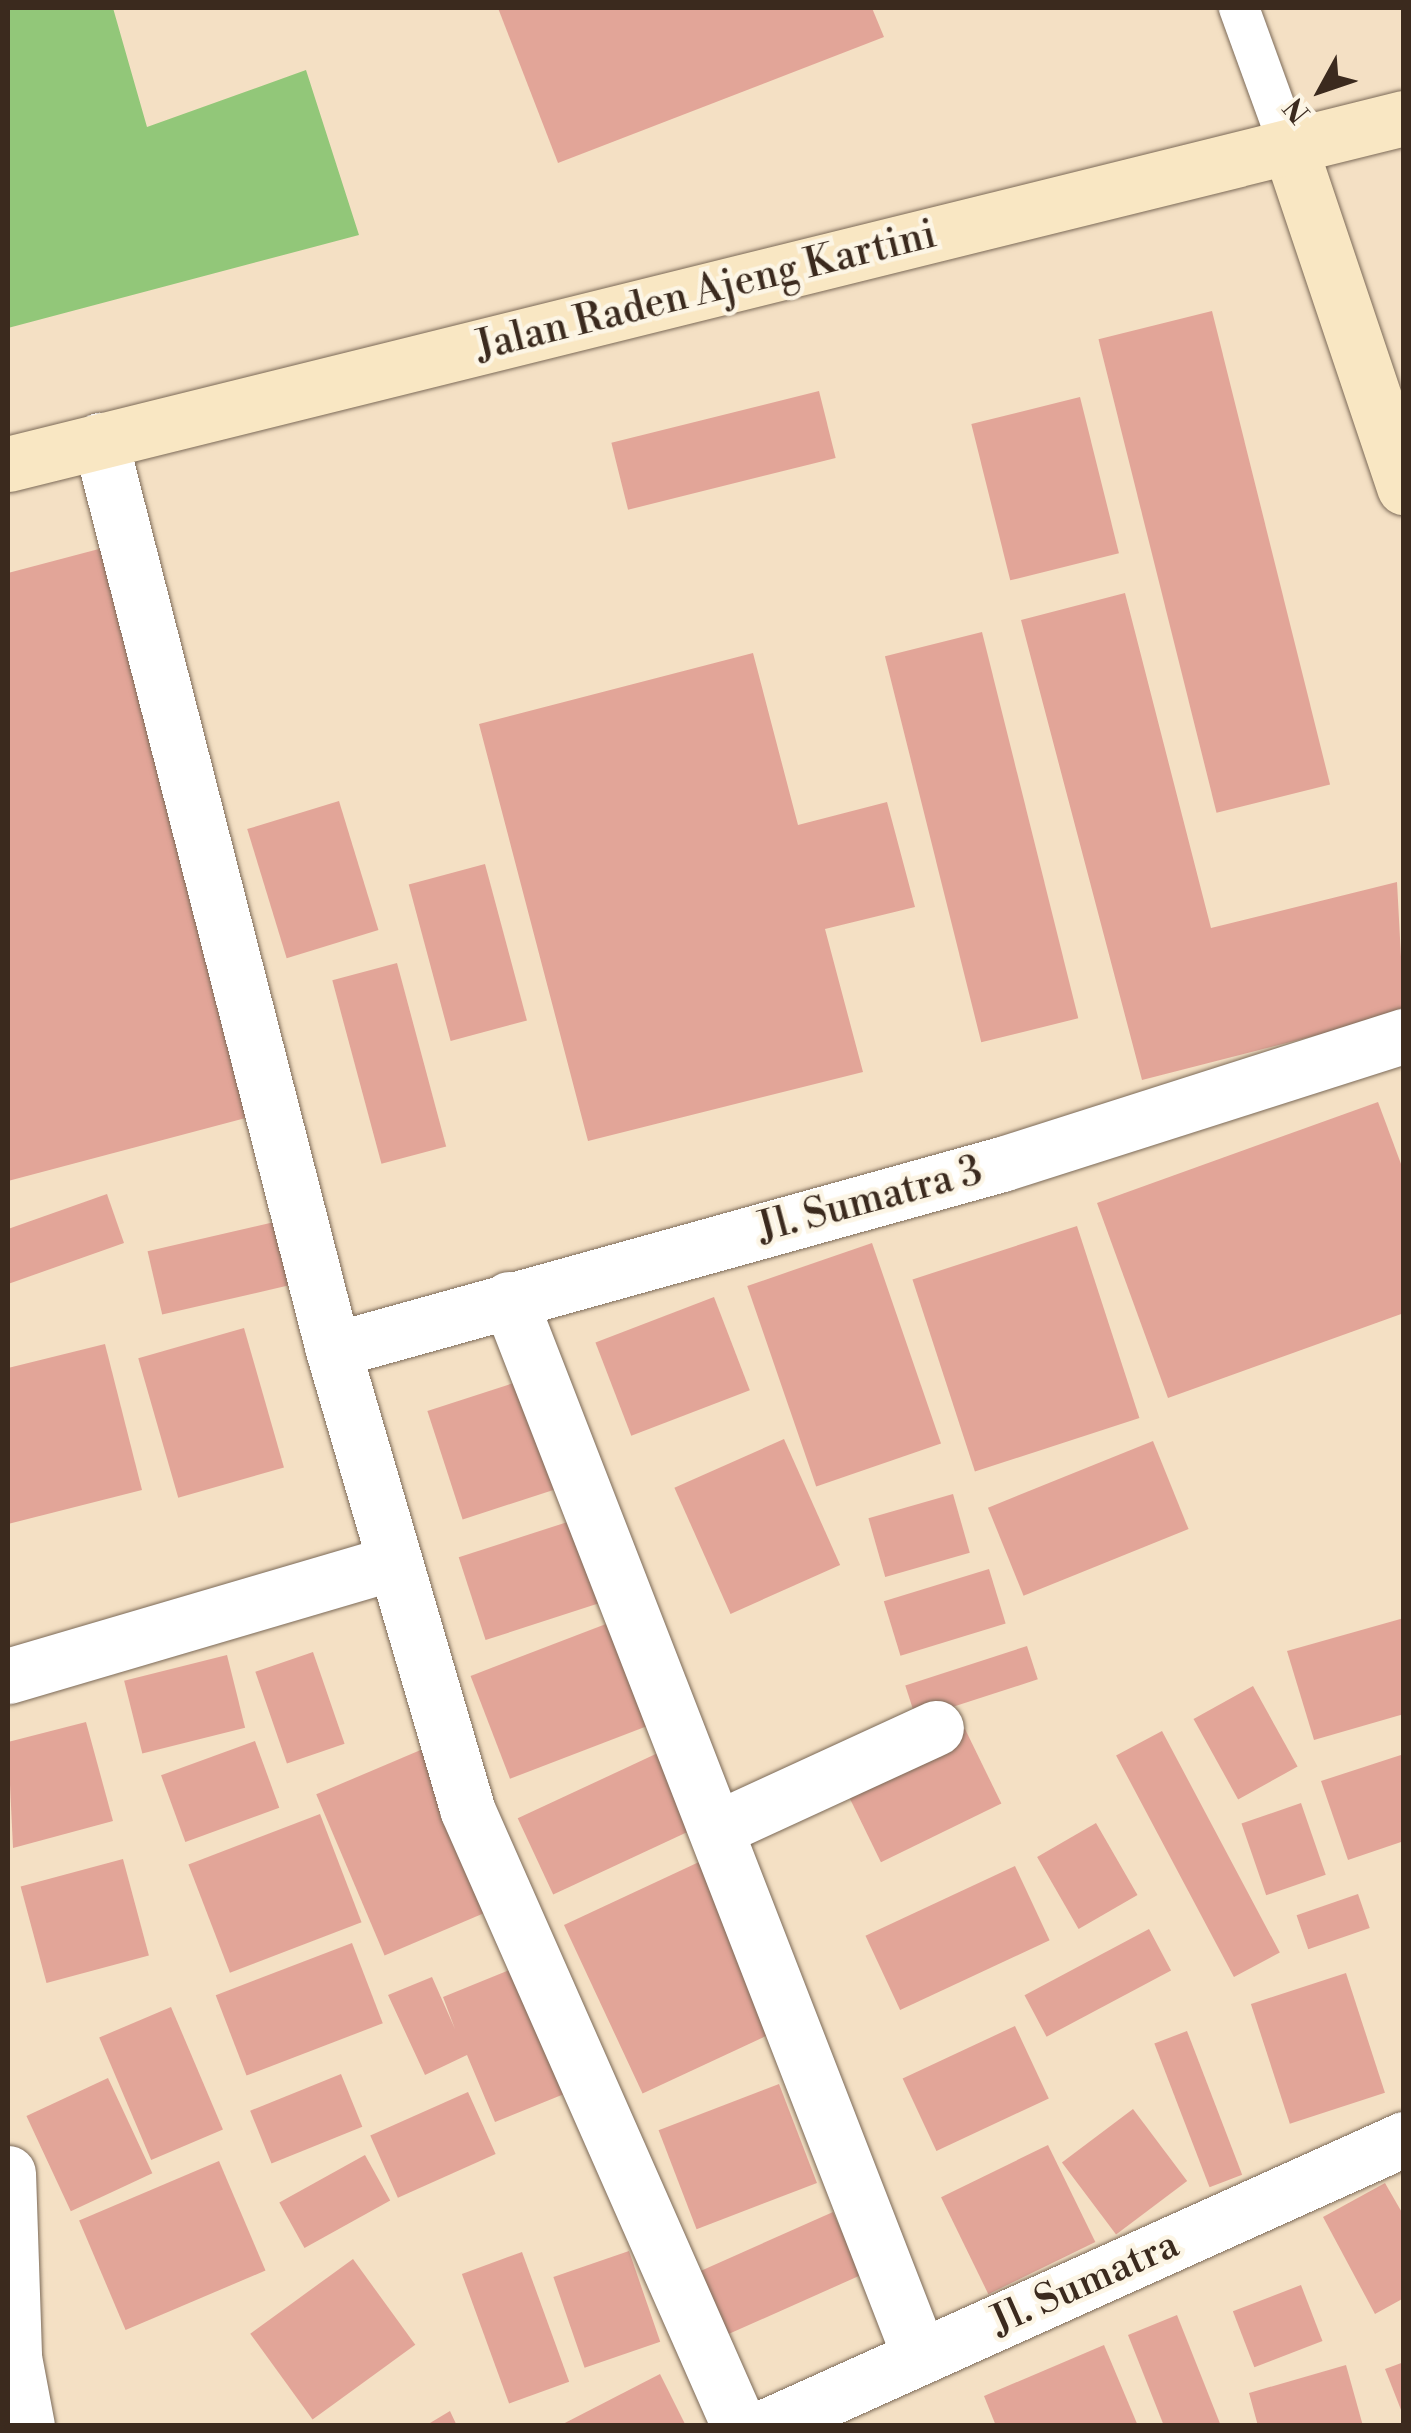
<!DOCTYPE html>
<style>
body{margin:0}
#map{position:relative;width:1411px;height:2433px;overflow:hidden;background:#f4e0c4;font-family:"Libre Bodoni",serif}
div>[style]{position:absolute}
.green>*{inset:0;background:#92c779}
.building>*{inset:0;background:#e2a598;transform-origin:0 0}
.roads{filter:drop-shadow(0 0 2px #7c6a58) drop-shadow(0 0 2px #7c6a58)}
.lane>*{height:40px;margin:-20px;padding:0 20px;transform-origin:20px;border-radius:20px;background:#fff}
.street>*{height:55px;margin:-27.5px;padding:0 27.5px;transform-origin:27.5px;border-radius:27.5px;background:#fff}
.secondary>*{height:55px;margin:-27.5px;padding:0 27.5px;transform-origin:27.5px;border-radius:27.5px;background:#f9e7c3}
span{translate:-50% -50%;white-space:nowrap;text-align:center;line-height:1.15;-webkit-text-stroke:9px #fcf5e5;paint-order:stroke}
.street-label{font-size:40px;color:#3b2a1e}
.frame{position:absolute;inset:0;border:10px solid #3b2a1e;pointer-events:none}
.north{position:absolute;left:1271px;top:40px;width:100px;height:100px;-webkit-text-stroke:8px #fcf5e5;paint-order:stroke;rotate:230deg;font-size:28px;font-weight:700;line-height:40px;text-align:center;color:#3b2a1e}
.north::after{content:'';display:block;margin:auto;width:35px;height:45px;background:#3b2a1e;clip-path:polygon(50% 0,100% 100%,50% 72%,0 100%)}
</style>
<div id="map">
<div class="green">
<i style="clip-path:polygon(8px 8px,113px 8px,147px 127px,306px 70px,359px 235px,8px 328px)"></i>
</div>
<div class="building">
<i style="clip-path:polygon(498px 8px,872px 8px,884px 37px,558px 163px)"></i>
<i style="left:1212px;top:311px;width:488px;height:117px;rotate:76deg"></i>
<i style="left:819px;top:391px;width:69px;height:214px;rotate:76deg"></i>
<i style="left:1080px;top:397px;width:161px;height:112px;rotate:76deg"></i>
<i style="clip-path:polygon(114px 545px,268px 1112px,8px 1181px,8px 573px)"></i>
<i style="clip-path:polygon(1125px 593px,1211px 928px,1397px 882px,1404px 1013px,1142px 1080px,1021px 620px)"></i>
<i style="left:982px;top:632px;width:398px;height:100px;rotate:76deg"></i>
<i style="clip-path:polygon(753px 653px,798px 825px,887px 802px,915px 907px,825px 929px,863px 1072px,588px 1141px,479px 724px)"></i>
<i style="left:339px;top:801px;width:135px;height:96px;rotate:73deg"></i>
<i style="left:485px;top:864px;width:162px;height:79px;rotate:75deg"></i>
<i style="left:397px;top:963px;width:190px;height:67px;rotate:75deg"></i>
<i style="clip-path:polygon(1378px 1102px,1404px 1172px,1404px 1313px,1168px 1398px,1097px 1203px)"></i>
<i style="clip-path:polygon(107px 1194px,124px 1243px,8px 1284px,8px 1229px)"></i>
<i style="left:283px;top:1220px;width:65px;height:139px;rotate:77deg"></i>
<i style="left:1077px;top:1226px;width:202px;height:173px;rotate:72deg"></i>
<i style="left:872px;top:1243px;width:212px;height:132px;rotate:71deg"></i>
<i style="left:714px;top:1297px;width:100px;height:127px;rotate:69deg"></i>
<i style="left:244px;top:1328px;width:145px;height:110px;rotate:74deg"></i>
<i style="clip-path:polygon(105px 1344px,142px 1490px,8px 1524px,8px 1368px)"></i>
<i style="left:532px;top:1377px;width:114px;height:110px;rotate:72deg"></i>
<i style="left:784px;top:1439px;width:138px;height:120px;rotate:66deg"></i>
<i style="left:1153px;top:1441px;width:95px;height:178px;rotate:68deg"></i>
<i style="left:953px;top:1494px;width:61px;height:88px;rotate:74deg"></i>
<i style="left:589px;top:1515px;width:87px;height:137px;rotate:72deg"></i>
<i style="left:989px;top:1569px;width:57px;height:110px;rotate:73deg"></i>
<i style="clip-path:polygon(1404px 1618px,1404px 1714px,1314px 1740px,1287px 1651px)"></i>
<i style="left:619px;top:1619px;width:110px;height:159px;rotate:69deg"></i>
<i style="left:1027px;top:1646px;width:35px;height:128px;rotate:72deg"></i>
<i style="left:313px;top:1652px;width:97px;height:61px;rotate:71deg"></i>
<i style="left:227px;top:1655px;width:75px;height:106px;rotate:76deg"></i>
<i style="left:1253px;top:1686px;width:92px;height:68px;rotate:61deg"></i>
<i style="clip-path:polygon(86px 1722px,113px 1821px,13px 1848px,8px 1742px)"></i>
<i style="left:965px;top:1729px;width:83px;height:134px;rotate:64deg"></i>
<i style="left:1162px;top:1731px;width:251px;height:52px;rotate:62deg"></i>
<i style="left:255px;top:1741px;width:71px;height:100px;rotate:70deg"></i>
<i style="left:423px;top:1749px;width:175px;height:116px;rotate:67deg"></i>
<i style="left:660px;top:1752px;width:84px;height:157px;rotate:65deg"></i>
<i style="clip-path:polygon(1404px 1754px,1404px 1841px,1348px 1860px,1321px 1781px)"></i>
<i style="left:1301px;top:1803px;width:76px;height:63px;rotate:71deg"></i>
<i style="left:320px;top:1814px;width:116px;height:141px;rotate:69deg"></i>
<i style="left:1096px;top:1823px;width:83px;height:68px;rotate:60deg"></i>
<i style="left:123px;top:1859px;width:100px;height:106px;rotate:75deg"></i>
<i style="left:699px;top:1862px;width:186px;height:149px;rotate:65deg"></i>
<i style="left:1015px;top:1866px;width:82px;height:165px;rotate:65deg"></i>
<i style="left:1358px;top:1894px;width:36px;height:65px;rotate:71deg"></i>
<i style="left:1149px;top:1929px;width:47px;height:141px;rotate:62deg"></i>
<i style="left:352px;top:1943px;width:86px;height:146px;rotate:69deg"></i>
<i style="clip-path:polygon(522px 1965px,574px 2090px,495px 2122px,467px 2055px,425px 2075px,388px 1995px,432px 1977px,455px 2029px,443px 1997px)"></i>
<i style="left:1346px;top:1973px;width:126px;height:100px;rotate:72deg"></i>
<i style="left:171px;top:2007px;width:133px;height:78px;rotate:67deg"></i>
<i style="left:1015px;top:2026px;width:80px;height:124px;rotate:65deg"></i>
<i style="left:1187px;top:2031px;width:154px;height:35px;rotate:69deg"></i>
<i style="left:341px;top:2074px;width:57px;height:98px;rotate:68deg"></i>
<i style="left:108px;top:2078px;width:105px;height:90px;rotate:65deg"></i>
<i style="left:779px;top:2084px;width:106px;height:129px;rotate:69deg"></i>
<i style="left:468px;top:2092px;width:68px;height:107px;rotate:66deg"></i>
<i style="left:1133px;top:2109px;width:90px;height:89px;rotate:53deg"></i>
<i style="left:1048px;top:2145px;width:108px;height:119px;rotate:64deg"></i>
<i style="left:365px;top:2155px;width:52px;height:98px;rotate:61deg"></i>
<i style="left:219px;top:2161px;width:119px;height:152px;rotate:67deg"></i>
<i style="clip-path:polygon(1385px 2183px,1404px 2216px,1404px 2298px,1375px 2314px,1323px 2217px)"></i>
<i style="left:833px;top:2212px;width:69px;height:145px;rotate:66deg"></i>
<i style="left:629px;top:2251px;width:96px;height:80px;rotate:71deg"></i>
<i style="left:522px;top:2252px;width:138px;height:64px;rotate:70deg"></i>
<i style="left:353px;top:2259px;width:106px;height:127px;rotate:54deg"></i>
<i style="left:1301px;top:2285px;width:60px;height:73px;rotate:69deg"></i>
<i style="clip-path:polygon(1177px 2315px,1221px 2426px,1164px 2426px,1128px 2335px)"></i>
<i style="clip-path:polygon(1104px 2345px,1138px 2426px,996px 2426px,984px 2396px)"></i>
<i style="clip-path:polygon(1404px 2362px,1404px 2415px,1403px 2415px,1385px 2369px)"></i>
<i style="clip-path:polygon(1346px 2365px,1363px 2426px,1258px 2426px,1249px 2393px)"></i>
<i style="clip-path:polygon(660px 2374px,686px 2426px,559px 2426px)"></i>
<i style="clip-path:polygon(450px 2411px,457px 2426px,425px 2426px)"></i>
</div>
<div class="roads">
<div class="lane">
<i style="left:1239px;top:8px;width:149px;rotate:70deg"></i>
</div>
<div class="street">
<i style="left:100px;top:440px;width:939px;rotate:75.64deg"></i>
<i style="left:333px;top:1350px;width:478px;rotate:73.7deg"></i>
<i style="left:467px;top:1809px;width:674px;rotate:66.21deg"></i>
<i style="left:509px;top:1299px;width:1135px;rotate:68.77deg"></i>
<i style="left:333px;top:1350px;width:694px;rotate:-15.54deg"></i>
<i style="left:1002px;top:1164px;width:422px;rotate:-17.7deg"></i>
<i style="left:8px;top:1676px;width:399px;rotate:-16.4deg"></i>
<i style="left:716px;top:1829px;width:242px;rotate:-24.7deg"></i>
<i style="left:8px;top:2173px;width:184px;rotate:88.1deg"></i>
<i style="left:14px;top:2357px;width:70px;rotate:79.3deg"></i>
<i style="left:767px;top:2426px;width:699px;rotate:-24.25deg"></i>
</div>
<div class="secondary">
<i style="left:1290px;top:148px;width:358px;rotate:71.4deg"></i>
<i style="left:8px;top:464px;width:1438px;rotate:-13.92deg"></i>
</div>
</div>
<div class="street-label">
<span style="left:706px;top:291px;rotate:-14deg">Jalan Raden Ajeng Kartini</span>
<span style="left:870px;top:1200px;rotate:-15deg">Jl. Sumatra 3</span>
<span style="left:1085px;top:2283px;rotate:-24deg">Jl. Sumatra</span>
</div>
<div class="frame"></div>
<div class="north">N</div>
</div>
